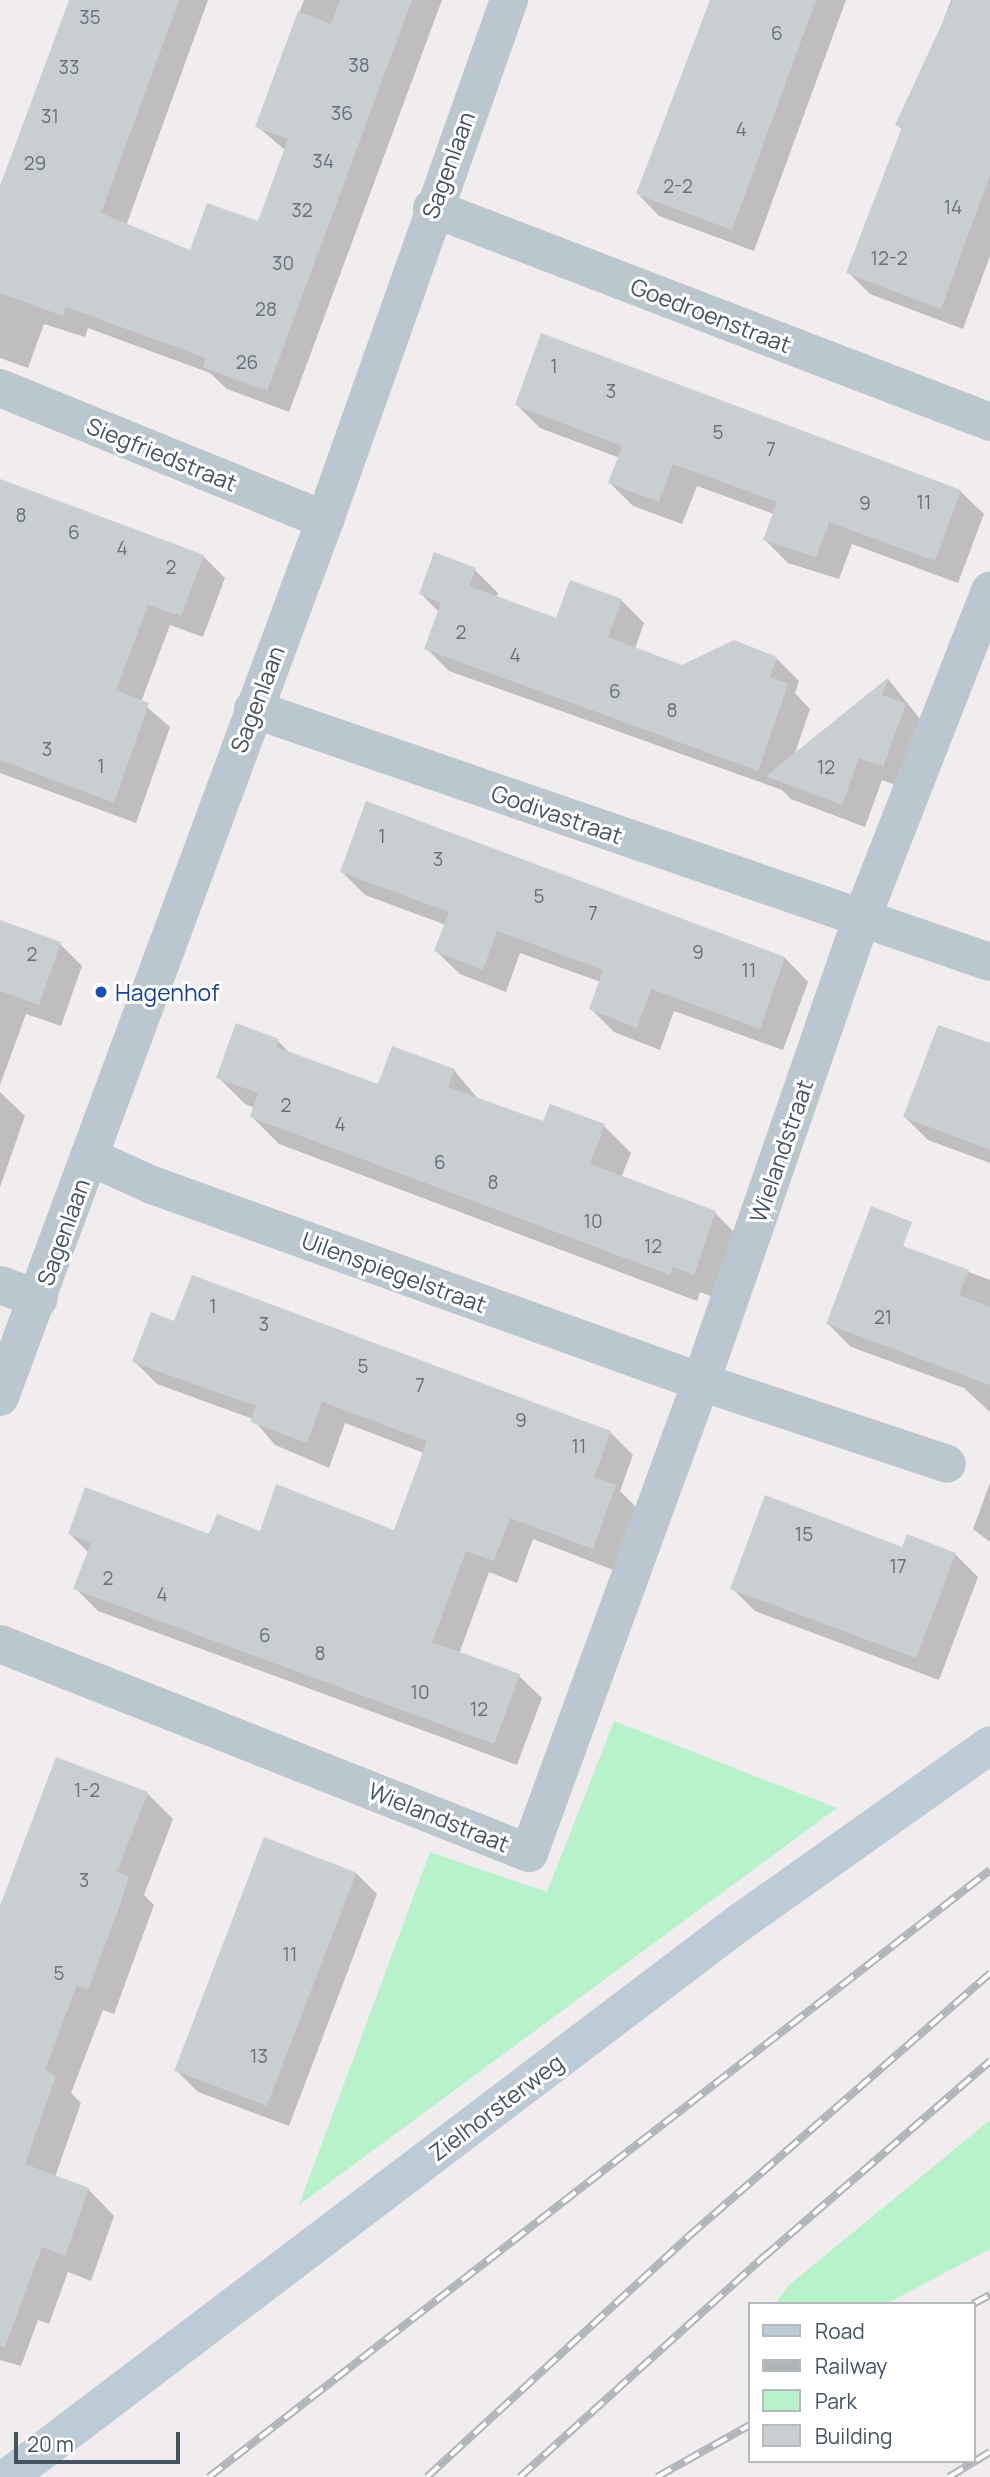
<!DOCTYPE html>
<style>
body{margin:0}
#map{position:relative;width:990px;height:2477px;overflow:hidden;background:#f1edee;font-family:Manrope,sans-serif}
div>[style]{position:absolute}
.green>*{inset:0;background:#b8f2cb}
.shadow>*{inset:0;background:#0003}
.building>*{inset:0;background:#c9ced3;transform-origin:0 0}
.minor>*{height:38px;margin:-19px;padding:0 19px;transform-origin:19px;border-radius:19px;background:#bac7ce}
.secondary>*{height:38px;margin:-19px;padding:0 19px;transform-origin:19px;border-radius:19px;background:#bdcbd7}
.rail>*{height:8px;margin-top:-4px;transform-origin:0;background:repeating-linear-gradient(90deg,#fff 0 16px,#afb4b9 0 32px);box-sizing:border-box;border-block:2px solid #afb4b9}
.dots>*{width:19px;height:19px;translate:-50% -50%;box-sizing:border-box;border:4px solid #fff;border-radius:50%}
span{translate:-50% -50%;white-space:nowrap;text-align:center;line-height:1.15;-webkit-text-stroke:6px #fff;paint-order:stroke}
.number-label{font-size:19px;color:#65727a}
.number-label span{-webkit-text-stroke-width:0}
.street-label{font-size:23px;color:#44535d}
.transit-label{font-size:23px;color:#164399}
.left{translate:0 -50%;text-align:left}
.legend{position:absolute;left:748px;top:2302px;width:228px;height:161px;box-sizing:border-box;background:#fff;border:2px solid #b4babe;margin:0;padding:9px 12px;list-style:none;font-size:21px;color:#44535d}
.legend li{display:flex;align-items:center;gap:14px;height:35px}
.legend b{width:35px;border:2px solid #b4babe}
.scale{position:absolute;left:14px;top:2432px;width:166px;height:32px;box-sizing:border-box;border:4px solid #44535d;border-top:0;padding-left:9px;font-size:21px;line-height:24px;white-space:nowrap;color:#44535d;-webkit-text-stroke:5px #fff;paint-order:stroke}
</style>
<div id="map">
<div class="green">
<i style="clip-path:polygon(614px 1721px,837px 1808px,299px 2205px,430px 1852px,547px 1892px)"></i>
<i style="clip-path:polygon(990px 2120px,990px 2249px,886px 2304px,775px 2304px,789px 2285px)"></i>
</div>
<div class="shadow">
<i style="clip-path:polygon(70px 0,208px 0,126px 226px,191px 252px,259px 224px,286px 151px,257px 126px,304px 0,442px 0,289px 412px,227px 389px,210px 373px,88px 328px,85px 337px,44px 324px,28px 368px,0 358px,0 191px)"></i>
<i style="clip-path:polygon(712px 0,846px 0,754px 251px,659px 216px,638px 194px)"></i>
<i style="clip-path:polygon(951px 0,990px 0,990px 256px,963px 329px,870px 294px,848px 272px,903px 130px,897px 125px,925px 71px)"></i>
<i style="clip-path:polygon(517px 405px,960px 491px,984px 514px,958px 583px,852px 544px,839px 579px,788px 563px,765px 540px,774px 514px,697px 486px,682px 524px,633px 506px,610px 483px,620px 458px,540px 428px)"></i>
<i style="clip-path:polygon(0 481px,203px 556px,225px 578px,203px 637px,170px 625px,141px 702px,170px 727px,136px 823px,0 773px)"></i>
<i style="clip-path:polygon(475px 570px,498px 593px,496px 598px,557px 621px,621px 600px,644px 623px,635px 649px,682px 666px,776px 658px,799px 681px,795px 693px,810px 709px,794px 756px,888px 679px,928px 729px,906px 789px,882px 780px,865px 827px,791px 799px,782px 790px,449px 671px,426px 648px,439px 612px,421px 594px)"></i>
<i style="clip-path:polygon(367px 803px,785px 958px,808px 982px,783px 1050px,674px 1011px,660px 1050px,614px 1032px,591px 1009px,601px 982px,520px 953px,506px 992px,460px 974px,436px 951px,446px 925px,365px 895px,342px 872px)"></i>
<i style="clip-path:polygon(0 922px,60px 944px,82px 966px,61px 1026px,26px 1014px,0 1085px)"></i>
<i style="clip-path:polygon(278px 1041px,291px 1054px,379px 1086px,454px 1070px,479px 1100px,544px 1124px,604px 1126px,631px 1153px,621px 1178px,715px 1213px,742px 1240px,721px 1300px,700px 1292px,697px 1301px,279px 1144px,252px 1117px,255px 1108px,245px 1104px,218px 1077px)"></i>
<i style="clip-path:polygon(990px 1046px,990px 1163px,928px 1140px,905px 1117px)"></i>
<i style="clip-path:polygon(0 1092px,25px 1116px,0 1187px)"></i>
<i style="clip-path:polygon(863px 1232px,990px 1280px,990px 1412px,964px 1388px,851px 1347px,828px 1324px)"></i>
<i style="clip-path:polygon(175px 1323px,610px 1432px,633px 1455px,620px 1491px,638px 1509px,616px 1571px,533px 1539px,517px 1583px,489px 1572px,459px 1654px,519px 1676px,542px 1698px,517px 1765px,98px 1611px,75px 1588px,89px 1553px,70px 1534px,395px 1533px,424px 1453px,345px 1423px,329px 1468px,275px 1445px,253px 1419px,157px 1384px,134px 1361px)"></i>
<i style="clip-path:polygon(990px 1483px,990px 1542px,973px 1529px)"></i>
<i style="clip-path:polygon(903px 1549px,955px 1554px,978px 1577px,939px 1680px,755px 1611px,732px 1588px)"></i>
<i style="clip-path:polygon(147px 1793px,173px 1819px,144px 1895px,154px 1905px,114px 2014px,103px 2010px,71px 2093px,81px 2103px,55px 2177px,88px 2189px,114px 2216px,91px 2281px,68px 2272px,49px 2324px,38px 2320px,21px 2366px,0 2360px,0 1911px)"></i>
<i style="clip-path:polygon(356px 1873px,377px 1894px,289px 2126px,198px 2092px,177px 2071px)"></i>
</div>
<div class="building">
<i style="clip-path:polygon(69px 0,179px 0,101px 213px,190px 250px,207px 203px,258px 221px,288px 139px,255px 127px,298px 11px,331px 24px,340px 0,412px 0,267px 391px,203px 367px,206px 358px,66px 307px,63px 316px,0 293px,0 186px)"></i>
<i style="clip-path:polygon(710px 0,816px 0,732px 230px,636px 194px)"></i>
<i style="clip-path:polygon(953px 0,990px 0,990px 175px,941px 309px,846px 273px,902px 127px,895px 125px)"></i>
<i style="clip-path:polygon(541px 333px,961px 490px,935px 561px,829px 522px,816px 557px,763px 540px,777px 502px,673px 464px,659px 502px,608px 483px,622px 446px,515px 405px)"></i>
<i style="clip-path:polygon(0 479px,204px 555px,181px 616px,148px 605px,116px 690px,149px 703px,114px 803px,0 760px)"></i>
<i style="clip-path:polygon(434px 552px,476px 568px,469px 586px,556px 618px,570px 580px,622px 599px,608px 637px,682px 665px,734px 640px,777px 657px,770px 677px,788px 684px,758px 771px,424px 649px,441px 603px,419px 594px)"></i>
<i style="clip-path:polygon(889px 677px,882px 695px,906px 704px,883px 767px,859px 758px,842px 805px,766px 776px)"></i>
<i style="clip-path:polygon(366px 801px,785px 957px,760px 1029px,651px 989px,637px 1028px,589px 1009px,603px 970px,497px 931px,483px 970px,434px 951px,449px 912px,340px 872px)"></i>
<i style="clip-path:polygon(0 920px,61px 942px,39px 1005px,0 991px)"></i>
<i style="clip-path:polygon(236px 1023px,279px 1039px,276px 1047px,378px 1084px,392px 1046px,455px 1069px,448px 1087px,492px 1103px,543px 1121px,550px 1104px,605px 1124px,590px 1164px,716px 1211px,694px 1275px,673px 1267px,670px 1275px,250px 1117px,258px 1093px,216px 1078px)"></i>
<i style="clip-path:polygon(938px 1025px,990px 1043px,990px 1150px,903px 1117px)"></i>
<i style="clip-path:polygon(871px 1206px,912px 1222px,903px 1246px,969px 1270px,959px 1295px,990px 1307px,990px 1385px,826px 1324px)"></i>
<i style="clip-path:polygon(192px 1275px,611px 1431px,594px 1477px,616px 1485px,593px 1549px,510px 1518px,494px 1561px,466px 1551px,432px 1642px,520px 1674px,494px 1744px,73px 1589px,91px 1543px,68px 1534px,85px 1487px,209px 1534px,217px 1514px,260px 1531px,276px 1484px,394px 1530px,427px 1441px,322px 1402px,307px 1443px,250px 1422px,256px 1406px,132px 1362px,151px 1312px,174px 1321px)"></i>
<i style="clip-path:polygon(765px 1495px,902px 1547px,907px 1534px,956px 1553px,916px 1658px,730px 1589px)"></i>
<i style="clip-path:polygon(56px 1757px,148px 1792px,117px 1872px,129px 1877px,119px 1908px,88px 1990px,77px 1985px,45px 2070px,56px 2076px,25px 2164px,89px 2188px,65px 2256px,42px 2247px,5px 2347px,0 2346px,0 1906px)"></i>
<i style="left:264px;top:1837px;width:99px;height:250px;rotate:21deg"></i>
</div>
<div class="minor">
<i style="left:432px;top:208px;width:598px;rotate:20.98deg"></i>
<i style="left:0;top:388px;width:351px;rotate:22.1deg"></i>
<i style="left:253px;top:709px;width:779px;rotate:18.95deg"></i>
<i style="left:90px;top:1157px;width:68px;rotate:24.3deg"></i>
<i style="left:152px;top:1185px;width:583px;rotate:19.74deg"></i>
<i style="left:701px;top:1382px;width:259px;rotate:18.4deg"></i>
<i style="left:0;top:1285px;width:41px;rotate:19.7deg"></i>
<i style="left:0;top:1397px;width:935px;rotate:-69.67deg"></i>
<i style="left:325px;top:520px;width:552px;rotate:-70.51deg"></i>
<i style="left:0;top:1644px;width:569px;rotate:21.56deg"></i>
<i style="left:529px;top:1853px;width:501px;rotate:-69.94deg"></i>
<i style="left:701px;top:1382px;width:489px;rotate:-70.9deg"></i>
<i style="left:861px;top:920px;width:354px;rotate:-68.6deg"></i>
</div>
<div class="secondary">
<i style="left:8px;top:2477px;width:917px;rotate:-37.16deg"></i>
<i style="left:739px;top:1923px;width:308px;rotate:-35.3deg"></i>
</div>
<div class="rail">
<i style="left:973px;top:2304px;width:19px;rotate:-28deg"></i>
<i style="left:209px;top:2477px;width:989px;rotate:-37.85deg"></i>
<i style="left:427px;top:2477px;width:356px;rotate:-42.6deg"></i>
<i style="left:689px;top:2236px;width:400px;rotate:-41.1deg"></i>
<i style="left:520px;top:2477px;width:330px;rotate:-42.1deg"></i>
<i style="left:765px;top:2256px;width:298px;rotate:-40.9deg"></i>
<i style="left:657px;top:2477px;width:107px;rotate:-29.2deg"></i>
<i style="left:949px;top:2477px;width:48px;rotate:-31.4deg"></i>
</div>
<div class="dots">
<i style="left:101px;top:992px;background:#1a4fb4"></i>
</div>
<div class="number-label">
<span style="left:90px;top:18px">35</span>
<span style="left:777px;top:34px">6</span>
<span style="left:359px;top:66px">38</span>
<span style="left:69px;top:68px">33</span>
<span style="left:342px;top:114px">36</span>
<span style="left:50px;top:117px">31</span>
<span style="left:741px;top:130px">4</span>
<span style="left:323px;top:162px">34</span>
<span style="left:35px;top:164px">29</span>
<span style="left:678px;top:187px">2-2</span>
<span style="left:953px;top:208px">14</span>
<span style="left:302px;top:211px">32</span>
<span style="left:889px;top:259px">12-2</span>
<span style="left:283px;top:264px">30</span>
<span style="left:266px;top:310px">28</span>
<span style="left:247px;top:363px">26</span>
<span style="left:554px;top:367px">1</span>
<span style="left:611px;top:392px">3</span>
<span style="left:718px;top:433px">5</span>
<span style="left:771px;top:450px">7</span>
<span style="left:924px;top:503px">11</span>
<span style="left:865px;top:504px">9</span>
<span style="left:21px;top:516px">8</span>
<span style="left:74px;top:533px">6</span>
<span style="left:122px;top:549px">4</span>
<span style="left:171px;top:568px">2</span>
<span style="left:461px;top:633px">2</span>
<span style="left:515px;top:656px">4</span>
<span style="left:615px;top:692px">6</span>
<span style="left:672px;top:711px">8</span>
<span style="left:47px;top:750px">3</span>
<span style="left:101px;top:767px">1</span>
<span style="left:826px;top:768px">12</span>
<span style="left:382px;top:837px">1</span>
<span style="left:438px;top:860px">3</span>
<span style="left:539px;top:897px">5</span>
<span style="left:593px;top:914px">7</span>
<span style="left:698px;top:953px">9</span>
<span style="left:32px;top:955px">2</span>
<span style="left:749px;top:971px">11</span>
<span style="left:286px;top:1106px">2</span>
<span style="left:340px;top:1125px">4</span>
<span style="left:440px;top:1163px">6</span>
<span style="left:493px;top:1183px">8</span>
<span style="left:593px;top:1222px">10</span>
<span style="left:653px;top:1247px">12</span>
<span style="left:213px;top:1307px">1</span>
<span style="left:883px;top:1318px">21</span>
<span style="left:264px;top:1325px">3</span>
<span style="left:363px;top:1367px">5</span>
<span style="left:420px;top:1386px">7</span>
<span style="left:521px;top:1421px">9</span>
<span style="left:579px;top:1447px">11</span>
<span style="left:804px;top:1535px">15</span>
<span style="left:898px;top:1567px">17</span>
<span style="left:108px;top:1579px">2</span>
<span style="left:162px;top:1595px">4</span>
<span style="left:265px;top:1636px">6</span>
<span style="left:320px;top:1654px">8</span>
<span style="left:420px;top:1693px">10</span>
<span style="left:479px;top:1710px">12</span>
<span style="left:87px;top:1791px">1-2</span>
<span style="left:84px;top:1881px">3</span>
<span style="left:290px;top:1955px">11</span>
<span style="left:59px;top:1974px">5</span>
<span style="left:259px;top:2057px">13</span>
</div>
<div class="street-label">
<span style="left:448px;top:165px;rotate:-70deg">Sagenlaan</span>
<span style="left:711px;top:315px;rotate:21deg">Goedroenstraat</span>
<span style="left:162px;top:454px;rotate:22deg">Siegfriedstraat</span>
<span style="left:257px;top:699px;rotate:-69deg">Sagenlaan</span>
<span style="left:557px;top:814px;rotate:19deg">Godivastraat</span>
<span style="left:781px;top:1151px;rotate:-71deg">Wielandstraat</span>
<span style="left:63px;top:1232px;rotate:-70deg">Sagenlaan</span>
<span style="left:394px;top:1272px;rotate:20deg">Uilenspiegelstraat</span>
<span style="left:439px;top:1817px;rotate:22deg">Wielandstraat</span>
<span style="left:496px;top:2107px;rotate:-37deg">Zielhorsterweg</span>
</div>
<div class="transit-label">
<span class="left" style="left:115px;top:992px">Hagenhof</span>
</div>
<ul class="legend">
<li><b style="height:9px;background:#bdcbd7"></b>Road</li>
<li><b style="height:9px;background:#afb4b9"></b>Railway</li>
<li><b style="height:19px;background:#b8f2cb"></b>Park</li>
<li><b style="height:19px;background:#c9ced3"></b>Building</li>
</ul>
<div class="scale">20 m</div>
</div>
